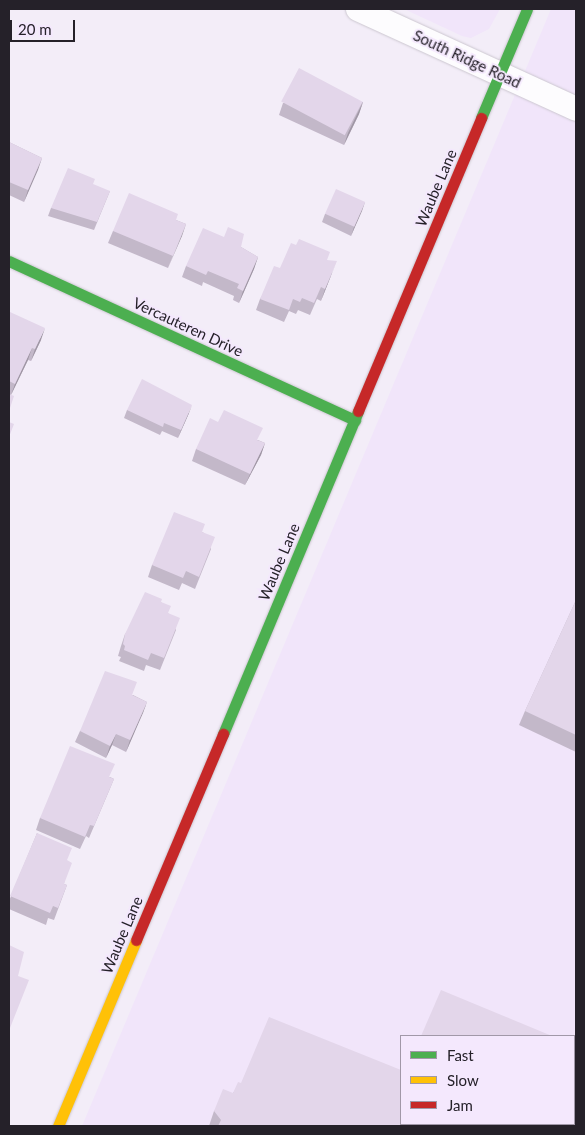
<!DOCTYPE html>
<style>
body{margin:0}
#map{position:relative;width:585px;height:1135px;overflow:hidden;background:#f3edf8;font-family:Lato,sans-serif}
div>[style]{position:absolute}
.built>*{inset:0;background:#f1e5fa}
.roads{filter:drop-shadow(0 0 1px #ccc7d0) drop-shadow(0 0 1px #ccc7d0)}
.street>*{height:24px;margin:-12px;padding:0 12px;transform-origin:12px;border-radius:12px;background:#fdfcfe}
.fast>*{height:11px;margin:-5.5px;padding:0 5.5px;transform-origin:5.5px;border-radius:5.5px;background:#4caf50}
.slow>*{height:11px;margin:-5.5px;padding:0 5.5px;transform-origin:5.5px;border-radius:5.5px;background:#ffc107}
.jam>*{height:11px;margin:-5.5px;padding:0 5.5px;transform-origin:5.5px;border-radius:5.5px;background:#c62828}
.wall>*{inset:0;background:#c3b8c9}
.shaded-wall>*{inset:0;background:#9f96a4}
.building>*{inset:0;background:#e3d6ea;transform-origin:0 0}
span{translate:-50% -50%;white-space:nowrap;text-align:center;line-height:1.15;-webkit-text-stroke:4px #f4e8fd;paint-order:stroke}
.street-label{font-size:15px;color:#252129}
.frame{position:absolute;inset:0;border:10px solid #252129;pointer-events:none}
.legend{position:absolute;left:400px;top:1035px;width:175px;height:90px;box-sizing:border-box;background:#f4e8fd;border:1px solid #a198a8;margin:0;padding:6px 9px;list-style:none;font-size:15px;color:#252129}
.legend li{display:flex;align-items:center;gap:10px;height:25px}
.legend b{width:25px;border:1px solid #a198a8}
.scale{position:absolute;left:10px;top:20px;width:65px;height:22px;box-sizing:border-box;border:2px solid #252129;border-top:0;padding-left:6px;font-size:15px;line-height:18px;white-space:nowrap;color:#252129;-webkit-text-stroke:4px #f4e8fd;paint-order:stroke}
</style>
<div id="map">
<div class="built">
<i style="clip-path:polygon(404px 9px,500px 9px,489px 29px,471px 38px,462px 36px)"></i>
<i style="clip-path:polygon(evenodd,551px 9px,576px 9px,576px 1126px,82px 1126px,551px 9px,401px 1036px,574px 1036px,574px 1124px,401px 1124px,401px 1036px)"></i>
</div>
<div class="roads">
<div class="street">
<i style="left:358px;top:9px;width:240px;rotate:24.6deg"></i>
</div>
<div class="fast">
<i style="left:481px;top:118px;width:118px;rotate:-67.1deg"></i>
<i style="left:9px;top:261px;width:381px;rotate:24.7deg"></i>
<i style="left:223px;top:734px;width:350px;rotate:-67.3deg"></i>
</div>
<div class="slow">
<i style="left:58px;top:1126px;width:202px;rotate:-67.2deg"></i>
</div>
<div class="jam">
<i style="left:358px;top:411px;width:318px;rotate:-67.2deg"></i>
<i style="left:136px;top:940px;width:224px;rotate:-67.1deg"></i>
</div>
</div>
<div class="wall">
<i style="clip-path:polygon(363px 102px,359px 114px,344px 145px,279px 115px,283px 103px)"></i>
<i style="clip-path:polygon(9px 142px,42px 158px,24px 202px,9px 195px)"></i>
<i style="clip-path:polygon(110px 191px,94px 230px,48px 216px,51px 208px)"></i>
<i style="clip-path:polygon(365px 202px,351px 236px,322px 222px,325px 214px)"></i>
<i style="clip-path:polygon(176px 220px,186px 224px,168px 268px,108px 243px,113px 231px)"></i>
<i style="clip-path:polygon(241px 247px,258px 257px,254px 269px,239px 303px,233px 300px,234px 296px,203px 282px,202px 286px,182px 277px,186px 266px)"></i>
<i style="clip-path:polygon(327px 260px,332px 273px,321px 301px,317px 299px,310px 315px,298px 310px,296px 314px,289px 311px,284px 322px,256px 310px,260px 299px,280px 268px)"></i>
<i style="clip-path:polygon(9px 316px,41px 340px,31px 361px,28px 360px,11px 395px,9px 412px)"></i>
<i style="clip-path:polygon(127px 410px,189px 413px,178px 438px,162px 431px,160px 435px,124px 418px)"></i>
<i style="clip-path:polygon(258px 440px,265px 443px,261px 455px,245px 485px,192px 461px,196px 449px)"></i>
<i style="clip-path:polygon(203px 532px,211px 549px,195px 589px,182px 583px,179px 590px,148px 577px,152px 565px)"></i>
<i style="clip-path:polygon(576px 600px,576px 752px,519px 725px,525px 711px)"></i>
<i style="clip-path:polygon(161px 602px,168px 613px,176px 630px,160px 670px,146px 665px,144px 671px,119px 661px,121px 657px,118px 656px,121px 646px,125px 634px)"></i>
<i style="clip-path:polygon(133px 695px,147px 702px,126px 752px,112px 745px,106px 758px,75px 742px,80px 731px)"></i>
<i style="clip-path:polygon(110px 777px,114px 779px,109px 791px,89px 838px,86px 836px,80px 849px,36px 830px,40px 818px)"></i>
<i style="clip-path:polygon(37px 833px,67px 861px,64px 884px,67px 885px,54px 920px,48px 918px,46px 925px,9px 909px,9px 901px)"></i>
<i style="clip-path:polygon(241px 1083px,401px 1124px,576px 1126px,209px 1126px,214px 1111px,233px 1093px)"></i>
</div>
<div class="shaded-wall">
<i style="clip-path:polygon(363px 102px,359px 114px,344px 145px,348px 133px)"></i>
<i style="clip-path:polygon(42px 158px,38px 170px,24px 202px,28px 190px)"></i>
<i style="clip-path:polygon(365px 202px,362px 211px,351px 236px,354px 227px)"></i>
<i style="clip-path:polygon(186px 224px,182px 236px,168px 268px,173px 256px)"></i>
<i style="clip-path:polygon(258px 257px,254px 269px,239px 303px,243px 291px)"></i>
<i style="clip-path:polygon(337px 261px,332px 273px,321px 301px,325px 289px)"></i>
<i style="clip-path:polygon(45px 328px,41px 340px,31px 361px,35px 349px)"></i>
<i style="clip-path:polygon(32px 348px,28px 360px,11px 395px,15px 384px)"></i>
<i style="clip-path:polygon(192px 405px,189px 413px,178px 438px,181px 430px)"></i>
<i style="clip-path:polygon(265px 443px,261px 455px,245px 485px,250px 474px)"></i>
<i style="clip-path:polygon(147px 702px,143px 713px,126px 752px,130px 740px)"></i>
<i style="clip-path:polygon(116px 734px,112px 745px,106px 758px,110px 746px)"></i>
</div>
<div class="building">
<i style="left:299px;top:68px;width:72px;height:38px;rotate:28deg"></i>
<i style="clip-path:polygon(9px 142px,42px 158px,28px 190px,9px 182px)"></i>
<i style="clip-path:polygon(68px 168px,95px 179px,93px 184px,110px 191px,97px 222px,51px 208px)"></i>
<i style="left:336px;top:189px;width:32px;height:27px;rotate:24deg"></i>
<i style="clip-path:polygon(129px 193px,178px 214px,176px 220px,186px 224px,173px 256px,113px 231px)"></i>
<i style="clip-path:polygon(228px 227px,244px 234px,241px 247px,258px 257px,243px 291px,237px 288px,239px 284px,208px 271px,206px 275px,186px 266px,203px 228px,224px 237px)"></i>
<i style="clip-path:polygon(299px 239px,330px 252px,327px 260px,337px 261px,325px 289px,321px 287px,314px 303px,302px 298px,300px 302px,293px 299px,289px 310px,260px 299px,274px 266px,280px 268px,291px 243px,296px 245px)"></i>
<i style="clip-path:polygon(10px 312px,45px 328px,35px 349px,32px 348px,15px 384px,9px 381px,9px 316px)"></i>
<i style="clip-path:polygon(142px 379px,192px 405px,181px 430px,164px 423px,163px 427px,127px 410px)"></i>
<i style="clip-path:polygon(9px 394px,14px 396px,9px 411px)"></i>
<i style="clip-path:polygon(224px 410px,263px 428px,257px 440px,265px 443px,250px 474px,196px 449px,210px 418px,218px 422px)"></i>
<i style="clip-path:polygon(9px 422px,14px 424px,9px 437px)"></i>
<i style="clip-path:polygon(174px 512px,205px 524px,202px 532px,215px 537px,199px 577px,186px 571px,183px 578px,152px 565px)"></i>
<i style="clip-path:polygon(145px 592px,162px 599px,161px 602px,171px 606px,168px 613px,180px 618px,164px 658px,151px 653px,148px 660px,124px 650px,125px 646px,123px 644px,125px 634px)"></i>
<i style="clip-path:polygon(576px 600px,576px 735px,525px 711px)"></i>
<i style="clip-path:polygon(105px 671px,137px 682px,132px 695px,147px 702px,130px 740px,116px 734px,110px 746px,80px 731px)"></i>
<i style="clip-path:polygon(70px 746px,115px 764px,109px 777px,114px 779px,94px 826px,90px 825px,85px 837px,40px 818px)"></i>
<i style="clip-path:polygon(37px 833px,72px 848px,67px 860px,72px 863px,64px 884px,67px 885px,58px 908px,53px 906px,50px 913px,10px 896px)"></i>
<i style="clip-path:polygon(9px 945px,24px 952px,18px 976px,29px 980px,10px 1028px,9px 1027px)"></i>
<i style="clip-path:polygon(441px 990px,552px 1036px,421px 1036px)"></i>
<i style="clip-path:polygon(269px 1017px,401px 1070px,401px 1124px,574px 1124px,574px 1045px,576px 1046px,576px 1126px,218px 1126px,221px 1120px,214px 1111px,223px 1089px,233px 1093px,238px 1082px,241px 1083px)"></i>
</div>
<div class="street-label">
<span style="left:467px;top:59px;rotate:25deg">South Ridge Road</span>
<span style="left:436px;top:188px;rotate:-67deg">Waube Lane</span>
<span style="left:188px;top:327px;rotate:25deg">Vercauteren Drive</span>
<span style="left:279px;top:562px;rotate:-67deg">Waube Lane</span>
<span style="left:122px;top:935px;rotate:-67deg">Waube Lane</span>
</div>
<div class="frame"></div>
<ul class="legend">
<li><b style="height:6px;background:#4caf50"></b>Fast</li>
<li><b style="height:6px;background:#ffc107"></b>Slow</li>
<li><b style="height:6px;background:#c62828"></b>Jam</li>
</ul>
<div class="scale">20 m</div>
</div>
